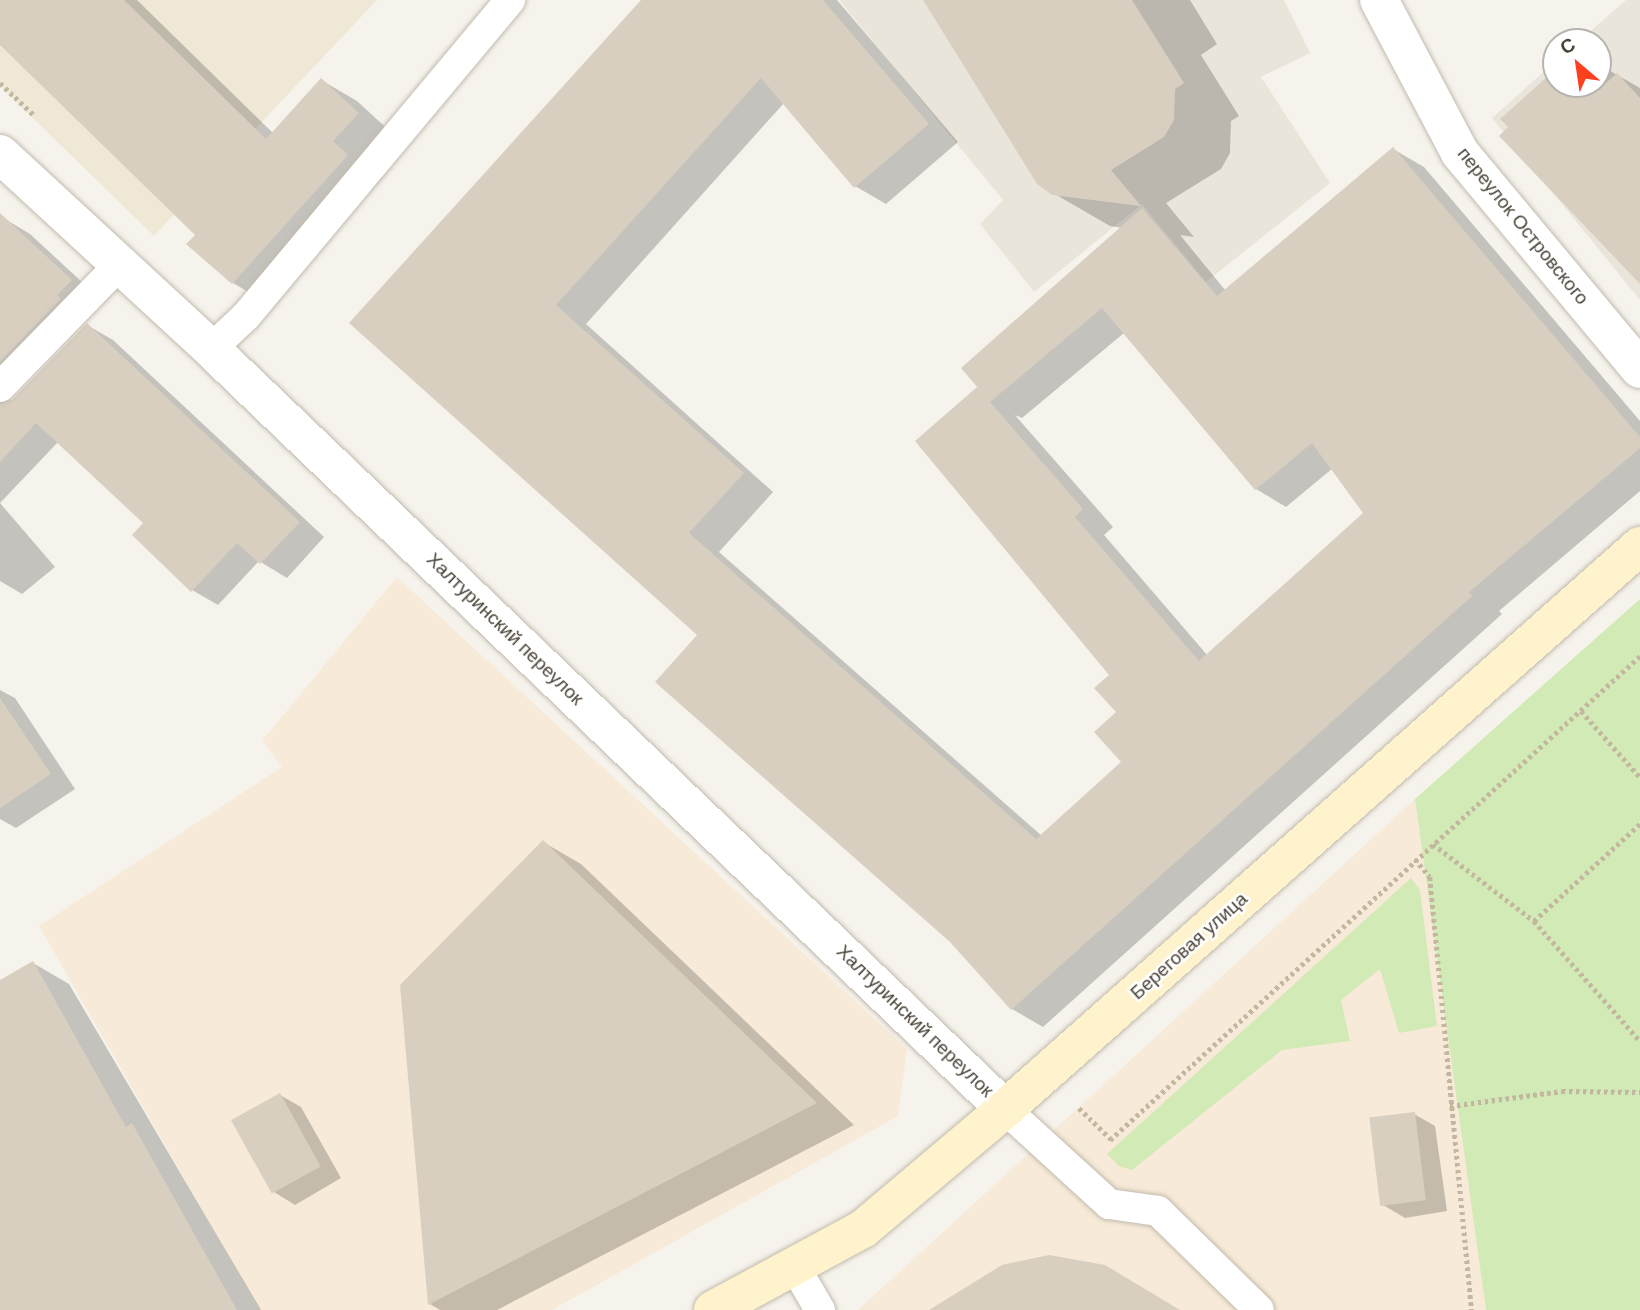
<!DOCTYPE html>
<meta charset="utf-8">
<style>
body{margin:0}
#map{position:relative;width:1640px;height:1310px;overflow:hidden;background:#f6f3ec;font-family:"DM Sans",sans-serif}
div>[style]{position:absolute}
.residential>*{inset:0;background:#eae5da}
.commercial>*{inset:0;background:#f7ead8}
.education>*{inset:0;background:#efe8d6}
.green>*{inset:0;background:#d2eab5}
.shadow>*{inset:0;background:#0003}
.building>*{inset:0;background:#d8cfc1;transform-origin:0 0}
.path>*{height:4.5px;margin-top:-2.25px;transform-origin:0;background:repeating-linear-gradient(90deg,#c4b79f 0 3.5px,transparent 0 7px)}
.roads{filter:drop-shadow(0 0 2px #c2bbae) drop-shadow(0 0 2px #c2bbae)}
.service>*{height:30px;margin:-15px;padding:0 15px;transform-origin:15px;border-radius:15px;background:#fff}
.tertiary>*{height:38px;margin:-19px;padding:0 19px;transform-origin:19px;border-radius:19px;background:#fff}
.secondary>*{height:38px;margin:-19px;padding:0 19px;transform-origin:19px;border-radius:19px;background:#fff3cd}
span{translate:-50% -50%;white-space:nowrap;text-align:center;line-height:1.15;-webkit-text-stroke:5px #fff;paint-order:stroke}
.street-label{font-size:19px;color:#4b4439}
.north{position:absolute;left:1542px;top:28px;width:70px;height:70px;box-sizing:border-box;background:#fff;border:2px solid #b7b4b0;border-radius:50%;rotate:331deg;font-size:19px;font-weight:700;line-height:28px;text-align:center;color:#4b4439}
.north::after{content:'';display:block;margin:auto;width:24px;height:32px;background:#fc3f1d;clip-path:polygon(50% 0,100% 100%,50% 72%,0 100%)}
</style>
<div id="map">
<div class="residential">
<i style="clip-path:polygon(839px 0,1284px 0,1310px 53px,1261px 77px,1330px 183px,1206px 282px,1142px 204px,1034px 292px,980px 224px,1003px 200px)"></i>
<i style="clip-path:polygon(1626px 0,1640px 0,1640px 300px,1492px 118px,1556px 61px,1556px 84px,1598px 84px,1598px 42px,1578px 42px)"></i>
</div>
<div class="commercial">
<i style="clip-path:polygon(397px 577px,907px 1049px,898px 1116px,552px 1310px,260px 1310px,39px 926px,282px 767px,262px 741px)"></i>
<i style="clip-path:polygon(1415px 799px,1488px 1310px,858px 1310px)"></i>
</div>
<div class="education">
<i style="clip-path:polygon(0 0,377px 0,154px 236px,0 86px)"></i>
</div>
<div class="green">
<i style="clip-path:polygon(1640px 599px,1640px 1310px,1486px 1310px,1415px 799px)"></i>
<i style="clip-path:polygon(1411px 878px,1420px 890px,1437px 1026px,1399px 1033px,1380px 969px,1341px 1000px,1350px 1041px,1282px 1050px,1132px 1170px,1119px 1166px,1107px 1154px)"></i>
</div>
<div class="shadow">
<i style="clip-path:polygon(0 0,137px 0,274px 134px,321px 80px,357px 101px,394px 135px,368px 163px,383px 177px,269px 304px,233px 283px,197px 235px,0 42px)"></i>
<i style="clip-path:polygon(evenodd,643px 0,837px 0,958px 142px,886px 204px,855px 186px,784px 103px,586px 324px,773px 492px,719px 552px,1042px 836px,1124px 763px,1119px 712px,1112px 675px,977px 389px,985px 394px,1122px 228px,1110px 226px,1053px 193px,926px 0,1190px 0,1217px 44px,1201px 55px,1239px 116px,1231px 121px,1230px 153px,1221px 169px,1166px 203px,1194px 237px,1180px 235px,1226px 291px,1393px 149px,1424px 167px,1640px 421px,1640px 491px,1499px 611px,1502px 614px,1043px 1027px,1012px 1009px,951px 941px,700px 635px,351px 323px,643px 0,1124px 333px,1256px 489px,1286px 507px,1333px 468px,1366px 513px,1208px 656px,1104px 535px,1113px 527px,1015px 415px,1022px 418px,1124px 333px)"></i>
<i style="clip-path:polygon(1598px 64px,1640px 88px,1640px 282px,1502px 136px,1556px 71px,1556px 84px,1598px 84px)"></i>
<i style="clip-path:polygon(5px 219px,30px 234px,96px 295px,12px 390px,9px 403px,87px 325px,113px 340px,324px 537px,287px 578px,259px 561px,218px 605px,192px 590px,146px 523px,58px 442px,0 503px,55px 567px,22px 594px,0 581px,0 224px)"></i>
<i style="clip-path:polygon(0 690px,15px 698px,75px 789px,16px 828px,0 819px)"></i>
<i style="clip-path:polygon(543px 842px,581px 864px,854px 1125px,497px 1310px,440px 1310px,430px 1304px)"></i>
<i style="clip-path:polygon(33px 963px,69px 984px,261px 1310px,0 1310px,0 982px)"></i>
<i style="clip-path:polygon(280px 1095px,301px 1107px,341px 1178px,295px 1205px,274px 1192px)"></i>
<i style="clip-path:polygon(1414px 1114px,1435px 1126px,1447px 1211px,1405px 1218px,1383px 1205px)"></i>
</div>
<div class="building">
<i style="clip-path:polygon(0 0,124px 0,266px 139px,321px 78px,359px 113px,333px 141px,348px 155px,232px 284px,186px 244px,195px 235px,0 45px)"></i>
<i style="clip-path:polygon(641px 0,823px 0,929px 124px,854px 188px,761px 78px,556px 305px,744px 473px,689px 533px,1036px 839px,1121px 762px,1094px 732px,1116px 712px,1094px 688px,1109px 675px,915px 441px,977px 387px,1083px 509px,1075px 517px,1199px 661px,1363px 513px,1312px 443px,1255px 490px,1102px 308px,990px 402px,961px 368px,1142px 208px,1217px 296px,1393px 147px,1640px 437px,1640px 448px,1469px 592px,1472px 596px,1011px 1010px,950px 942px,655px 682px,697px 635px,349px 323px)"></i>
<i style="clip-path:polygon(923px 0,1132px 0,1184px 83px,1175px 89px,1174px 120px,1164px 137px,1111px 170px,1141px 206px,1052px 195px,1037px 184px)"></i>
<i style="clip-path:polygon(1556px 69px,1556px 84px,1598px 84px,1598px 75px,1606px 83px,1617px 73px,1640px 98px,1640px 284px,1499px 136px,1508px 127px,1500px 119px)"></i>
<i style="clip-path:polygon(0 213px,72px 280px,57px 295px,61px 299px,0 362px)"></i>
<i style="clip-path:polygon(87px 323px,300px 522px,260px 564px,237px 543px,191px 592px,132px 535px,143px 523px,36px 423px,0 462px,0 404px,13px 399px)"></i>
<i style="clip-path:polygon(0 698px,51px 774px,0 808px)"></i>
<i style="clip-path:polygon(543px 840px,817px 1103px,428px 1305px,400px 985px)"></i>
<i style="clip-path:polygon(33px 961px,126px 1127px,132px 1123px,237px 1310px,0 1310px,0 980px)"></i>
<i style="left:280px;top:1093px;width:84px;height:56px;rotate:61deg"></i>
<i style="left:1415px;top:1112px;width:89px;height:46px;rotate:83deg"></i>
<i style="clip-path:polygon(1049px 1255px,1105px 1265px,1180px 1310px,929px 1310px,1002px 1265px)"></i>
</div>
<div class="path">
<i style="left:0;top:83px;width:48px;rotate:43.3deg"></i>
<i style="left:1581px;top:711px;width:89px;rotate:48.2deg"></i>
<i style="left:1433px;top:844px;width:127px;rotate:37.3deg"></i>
<i style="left:1534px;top:921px;width:160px;rotate:48.5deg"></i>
<i style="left:1415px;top:859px;width:23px;rotate:50deg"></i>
<i style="left:1430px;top:877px;width:435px;rotate:84.5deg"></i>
<i style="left:1534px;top:921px;width:144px;rotate:-42.5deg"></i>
<i style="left:1450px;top:1106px;width:113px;rotate:-7.6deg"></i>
<i style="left:1562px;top:1091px;width:78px;rotate:0.7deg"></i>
<i style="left:1079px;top:1108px;width:45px;rotate:44.1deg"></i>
<i style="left:1110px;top:1140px;width:718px;rotate:-42.4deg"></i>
</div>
<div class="roads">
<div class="service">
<i style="left:211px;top:349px;width:48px;rotate:-43.3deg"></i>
<i style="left:246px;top:316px;width:412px;rotate:-50.1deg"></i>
<i style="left:0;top:387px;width:170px;rotate:-45.7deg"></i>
<i style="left:1005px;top:1109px;width:141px;rotate:42.4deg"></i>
<i style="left:1109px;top:1204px;width:49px;rotate:8.1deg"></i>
<i style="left:1158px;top:1211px;width:141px;rotate:44.4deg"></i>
<i style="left:795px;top:1267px;width:50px;rotate:59.8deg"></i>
</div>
<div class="tertiary">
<i style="left:1379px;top:0;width:173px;rotate:62.1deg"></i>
<i style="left:1460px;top:153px;width:281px;rotate:50.2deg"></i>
<i style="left:0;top:154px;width:287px;rotate:42.7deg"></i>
<i style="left:211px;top:349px;width:1099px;rotate:43.75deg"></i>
</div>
<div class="secondary">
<i style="left:713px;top:1310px;width:170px;rotate:-28.4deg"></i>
<i style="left:863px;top:1229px;width:186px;rotate:-40.2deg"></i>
<i style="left:1005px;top:1109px;width:849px;rotate:-41.56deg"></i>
</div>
</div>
<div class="street-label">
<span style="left:1523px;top:226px;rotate:51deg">переулок Островского</span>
<span style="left:505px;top:629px;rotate:44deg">Халтуринский переулок</span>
<span style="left:1189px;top:946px;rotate:-42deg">Береговая улица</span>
<span style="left:915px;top:1021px;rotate:44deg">Халтуринский переулок</span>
</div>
<div class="north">С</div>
</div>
